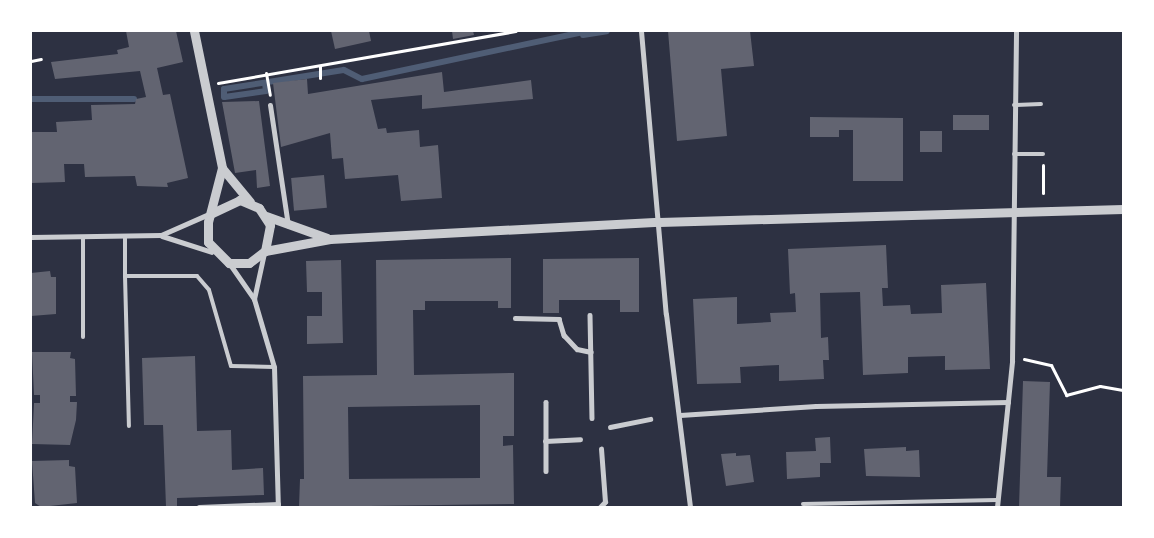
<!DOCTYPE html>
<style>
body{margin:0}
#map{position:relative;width:1154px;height:538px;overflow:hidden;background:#2d3142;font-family:Mulish,sans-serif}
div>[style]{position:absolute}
.stream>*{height:6px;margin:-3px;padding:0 3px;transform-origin:3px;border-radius:3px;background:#4f5d75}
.building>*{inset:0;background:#626471;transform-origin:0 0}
.path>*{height:3px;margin:-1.5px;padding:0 1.5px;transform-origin:1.5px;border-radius:1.5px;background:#fff}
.service>*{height:4px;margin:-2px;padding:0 2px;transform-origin:2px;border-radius:2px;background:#caccd0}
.pedestrian>*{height:4.5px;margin:-2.25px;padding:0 2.25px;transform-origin:2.25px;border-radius:2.25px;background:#caccd0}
.minor>*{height:5px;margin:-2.5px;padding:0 2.5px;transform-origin:2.5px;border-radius:2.5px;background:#caccd0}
.tertiary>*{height:9px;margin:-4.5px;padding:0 4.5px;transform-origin:4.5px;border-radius:4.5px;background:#caccd0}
span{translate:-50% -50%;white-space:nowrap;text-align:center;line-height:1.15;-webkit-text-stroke:4px #fff;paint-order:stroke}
.frame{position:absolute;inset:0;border:32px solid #fff;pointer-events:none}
</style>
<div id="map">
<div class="stream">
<i style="left:583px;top:35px;width:24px;rotate:-9deg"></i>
<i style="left:265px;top:83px;width:8px;rotate:83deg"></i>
<i style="left:266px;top:91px;width:42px;rotate:171.9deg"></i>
<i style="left:224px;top:97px;width:8px;rotate:-90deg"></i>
<i style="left:224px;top:89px;width:121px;rotate:-9deg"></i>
<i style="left:344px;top:70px;width:20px;rotate:27deg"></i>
<i style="left:362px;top:79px;width:231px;rotate:-12deg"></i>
<i style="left:31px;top:99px;width:103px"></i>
</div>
<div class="building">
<i style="clip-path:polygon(126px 31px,176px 31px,183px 62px,157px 68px,163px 95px,170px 94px,188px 178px,167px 183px,168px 187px,137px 186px,135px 176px,85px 177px,84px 164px,64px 164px,65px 182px,31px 183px,31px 132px,57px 132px,56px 122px,92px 120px,91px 105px,135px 104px,136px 99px,146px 97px,140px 71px,55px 79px,51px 62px,118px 54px,117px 50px,129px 47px)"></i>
<i style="clip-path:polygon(331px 31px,369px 31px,371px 41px,335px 49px)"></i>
<i style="clip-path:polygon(452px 31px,473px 31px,474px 35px,453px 39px)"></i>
<i style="clip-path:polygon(668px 31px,750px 31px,754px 66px,721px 69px,727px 136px,677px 141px)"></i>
<i style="clip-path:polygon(442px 72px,444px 92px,531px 80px,533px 99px,422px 109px,422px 95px,371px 100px,378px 129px,386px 128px,387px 133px,419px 130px,420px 147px,438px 145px,442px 198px,401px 201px,398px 175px,345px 179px,343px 158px,332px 159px,330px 133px,281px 147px,273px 83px,307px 79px,308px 94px)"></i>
<i style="clip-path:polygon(259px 101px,270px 186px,257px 188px,256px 170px,235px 173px,222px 102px)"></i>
<i style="left:953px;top:115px;width:36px;height:15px"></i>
<i style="clip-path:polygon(810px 117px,903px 118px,903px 181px,853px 181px,853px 130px,839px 130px,839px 137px,810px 137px)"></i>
<i style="left:942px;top:131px;width:21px;height:22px;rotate:90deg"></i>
<i style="left:324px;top:175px;width:33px;height:33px;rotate:85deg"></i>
<i style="clip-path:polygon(886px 245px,888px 288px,882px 288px,883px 306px,910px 305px,911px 314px,942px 313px,941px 285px,986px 283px,990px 369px,945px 370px,945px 356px,908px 357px,908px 373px,863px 375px,860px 292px,820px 293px,821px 338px,828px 337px,829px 360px,823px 360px,824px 379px,779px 381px,779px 365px,740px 367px,741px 383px,697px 384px,693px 299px,737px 297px,737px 324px,771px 322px,770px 313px,796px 312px,795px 293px,790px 294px,788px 249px)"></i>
<i style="clip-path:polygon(evenodd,511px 258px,511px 308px,498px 308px,498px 301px,425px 301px,425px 310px,413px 310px,414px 375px,514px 373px,514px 436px,503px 436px,503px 446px,513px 445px,514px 504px,299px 507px,300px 479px,304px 479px,303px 376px,377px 375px,376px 260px,511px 258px,480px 405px,480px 478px,349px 479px,348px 407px,480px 405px)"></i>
<i style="clip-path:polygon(639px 258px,639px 312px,620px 312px,620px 300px,559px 300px,559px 313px,543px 313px,543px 259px)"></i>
<i style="clip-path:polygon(341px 260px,343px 343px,307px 344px,307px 316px,322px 316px,322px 292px,307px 292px,306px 261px)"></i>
<i style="clip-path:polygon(50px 271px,51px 277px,56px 277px,56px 314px,31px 316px,31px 273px)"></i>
<i style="clip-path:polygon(32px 352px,71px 352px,70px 358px,75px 359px,76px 396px,70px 396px,70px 402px,77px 402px,76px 420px,70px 445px,32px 444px,34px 403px,40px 403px,40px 395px,34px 395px)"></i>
<i style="clip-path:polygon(195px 356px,197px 431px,231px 430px,232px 470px,263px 468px,264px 495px,177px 498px,177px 507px,166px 507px,163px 425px,144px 425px,142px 358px)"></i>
<i style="clip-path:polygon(1023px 381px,1050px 382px,1047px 477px,1061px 477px,1060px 507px,1019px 507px)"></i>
<i style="clip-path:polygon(830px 437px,831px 463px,820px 463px,820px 477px,787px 479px,786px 452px,816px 451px,815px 438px)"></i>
<i style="clip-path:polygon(906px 447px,906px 451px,919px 450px,920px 477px,866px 476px,864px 449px)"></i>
<i style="clip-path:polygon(736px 453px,736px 456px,750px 455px,754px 482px,726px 486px,721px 454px)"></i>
<i style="clip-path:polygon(69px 460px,69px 466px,75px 467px,77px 503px,41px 507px,35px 503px,32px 461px)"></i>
</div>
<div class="path">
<i style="left:31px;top:61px;width:10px;rotate:-11deg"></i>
<i style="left:266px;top:73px;width:22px;rotate:80deg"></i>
<i style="left:320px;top:78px;width:12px;rotate:-90deg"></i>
<i style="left:218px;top:83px;width:302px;rotate:-9.9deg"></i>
<i style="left:1043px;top:193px;width:28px;rotate:-90deg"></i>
<i style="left:1024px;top:359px;width:28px;rotate:13deg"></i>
<i style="left:1051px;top:365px;width:34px;rotate:63deg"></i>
<i style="left:1066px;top:395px;width:35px;rotate:-15deg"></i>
<i style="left:1100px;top:386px;width:23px;rotate:10deg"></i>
</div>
<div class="service">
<i style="left:1014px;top:105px;width:27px;rotate:-2deg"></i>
<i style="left:1014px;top:154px;width:29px"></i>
<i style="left:83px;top:237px;width:100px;rotate:90deg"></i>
<i style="left:125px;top:238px;width:38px;rotate:90deg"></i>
<i style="left:125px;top:276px;width:72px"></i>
<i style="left:197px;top:276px;width:18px;rotate:49deg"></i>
<i style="left:209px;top:290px;width:79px;rotate:73.9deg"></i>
<i style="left:231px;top:366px;width:43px;rotate:1.3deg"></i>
<i style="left:125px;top:276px;width:150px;rotate:88.5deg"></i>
<i style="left:803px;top:504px;width:194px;rotate:-1.2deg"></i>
</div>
<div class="pedestrian">
<i style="left:590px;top:315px;width:103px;rotate:88.9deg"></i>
<i style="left:515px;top:318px;width:44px;rotate:1.3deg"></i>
<i style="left:559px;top:319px;width:17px;rotate:73deg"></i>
<i style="left:564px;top:335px;width:19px;rotate:47deg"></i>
<i style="left:577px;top:349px;width:14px;rotate:12deg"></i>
<i style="left:546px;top:402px;width:69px;rotate:90deg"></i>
<i style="left:610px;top:427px;width:41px;rotate:-11.3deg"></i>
<i style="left:545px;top:441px;width:35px;rotate:-3deg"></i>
<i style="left:199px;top:507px;width:79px;rotate:-2.2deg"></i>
<i style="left:600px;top:507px;width:7px;rotate:-45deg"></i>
<i style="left:605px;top:502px;width:53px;rotate:-94.3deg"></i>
</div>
<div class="minor">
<i style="left:641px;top:31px;width:284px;rotate:85deg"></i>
<i style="left:666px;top:314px;width:194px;rotate:82.9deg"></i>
<i style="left:270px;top:105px;width:122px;rotate:81.5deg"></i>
<i style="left:162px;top:236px;width:52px;rotate:17.7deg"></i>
<i style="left:31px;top:237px;width:130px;rotate:-0.9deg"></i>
<i style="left:161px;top:235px;width:55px;rotate:-23.7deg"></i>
<i style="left:229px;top:263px;width:44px;rotate:55.2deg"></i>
<i style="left:254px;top:299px;width:71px;rotate:73.6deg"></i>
<i style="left:274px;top:367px;width:140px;rotate:88.4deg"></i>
<i style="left:254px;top:299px;width:47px;rotate:-77.7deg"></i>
<i style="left:680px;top:415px;width:136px;rotate:-3.8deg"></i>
<i style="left:816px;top:406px;width:192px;rotate:-1.2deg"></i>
<i style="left:997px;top:507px;width:147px;rotate:-84.1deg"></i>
<i style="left:1012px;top:361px;width:330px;rotate:-89.3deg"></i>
</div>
<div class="tertiary">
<i style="left:194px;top:31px;width:140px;rotate:78.4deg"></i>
<i style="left:222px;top:168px;width:56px;rotate:104.5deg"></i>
<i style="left:208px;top:222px;width:20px;rotate:90deg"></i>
<i style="left:208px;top:242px;width:30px;rotate:45deg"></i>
<i style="left:229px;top:263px;width:20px"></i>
<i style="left:249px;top:263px;width:20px;rotate:-37deg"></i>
<i style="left:265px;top:251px;width:26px;rotate:-79deg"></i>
<i style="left:270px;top:225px;width:20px;rotate:-123deg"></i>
<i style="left:259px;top:208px;width:21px;rotate:-157deg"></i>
<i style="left:240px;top:200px;width:31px;rotate:155deg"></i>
<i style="left:222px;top:168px;width:44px;rotate:50.5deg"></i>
<i style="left:266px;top:216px;width:65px;rotate:19.8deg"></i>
<i style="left:265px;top:251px;width:66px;rotate:-10.5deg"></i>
<i style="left:330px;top:239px;width:329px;rotate:-3deg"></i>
<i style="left:659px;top:222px;width:464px;rotate:-1.6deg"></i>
</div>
<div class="frame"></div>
</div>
